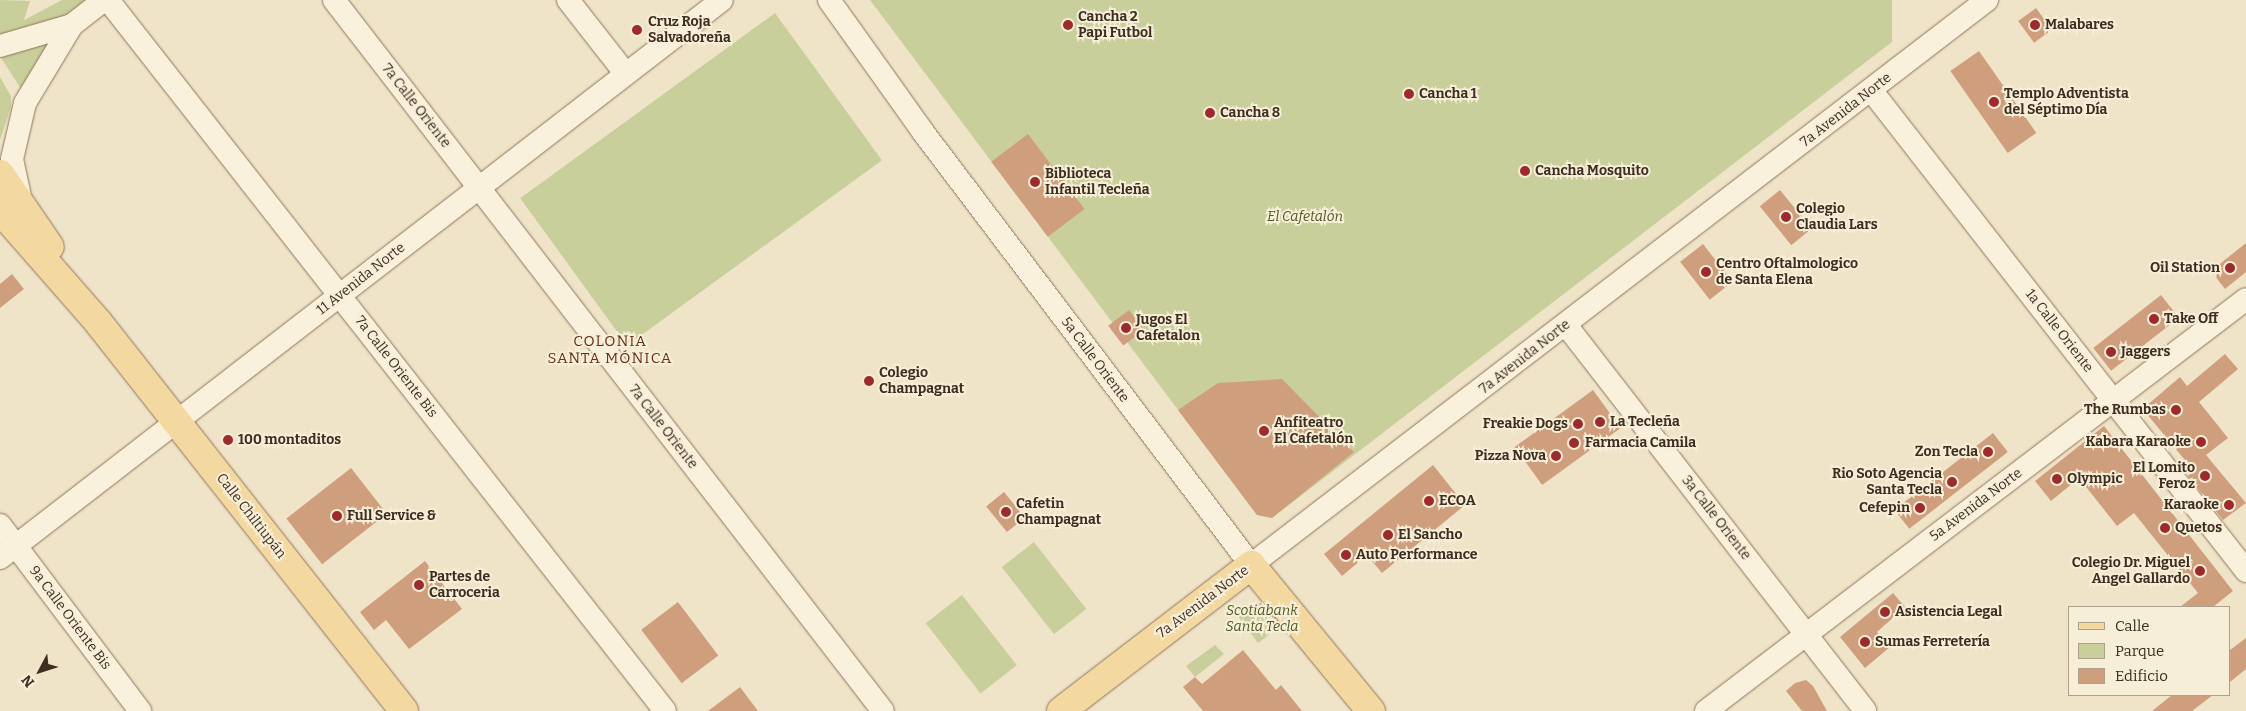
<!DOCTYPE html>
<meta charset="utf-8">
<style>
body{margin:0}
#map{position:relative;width:2246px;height:711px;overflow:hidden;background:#f0e4c8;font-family:Bitter,serif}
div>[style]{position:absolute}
.green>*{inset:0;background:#c9cf9b;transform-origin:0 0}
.building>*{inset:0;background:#cf9f7d;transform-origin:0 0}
.roads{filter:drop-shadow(0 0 1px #8d765c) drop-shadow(0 0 1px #8d765c)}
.minor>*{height:22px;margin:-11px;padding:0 11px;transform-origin:11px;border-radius:11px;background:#faf1dc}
.major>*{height:28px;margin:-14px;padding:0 14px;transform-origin:14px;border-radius:14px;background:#f3d9a0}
.dots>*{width:14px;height:14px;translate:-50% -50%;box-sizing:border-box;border:2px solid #f7eed8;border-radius:50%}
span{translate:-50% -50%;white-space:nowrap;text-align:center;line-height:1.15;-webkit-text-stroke:4px #f7eed8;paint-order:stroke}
.poi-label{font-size:14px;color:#3d2e20;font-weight:700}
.left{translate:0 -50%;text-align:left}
.right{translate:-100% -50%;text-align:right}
.street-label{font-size:14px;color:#3d2e20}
.park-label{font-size:14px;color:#4d5a26;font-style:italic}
.neighbourhood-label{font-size:15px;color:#6b2e1e;letter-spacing:1px}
.legend{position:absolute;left:2068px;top:606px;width:162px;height:90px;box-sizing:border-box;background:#f7eed8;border:1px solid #ada18e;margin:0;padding:6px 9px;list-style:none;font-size:15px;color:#3d2e20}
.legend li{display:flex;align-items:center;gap:10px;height:25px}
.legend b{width:25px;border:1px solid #ada18e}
.north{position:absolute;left:15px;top:646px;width:50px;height:50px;-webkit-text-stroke:4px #f7eed8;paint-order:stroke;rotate:230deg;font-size:14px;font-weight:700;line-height:20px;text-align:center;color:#3d2e20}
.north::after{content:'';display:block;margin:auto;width:18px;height:22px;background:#3d2e20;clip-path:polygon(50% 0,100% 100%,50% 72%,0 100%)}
</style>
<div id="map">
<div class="green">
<i style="clip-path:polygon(0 0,30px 1px,24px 20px,62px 0,97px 0,69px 21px,0 41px)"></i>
<i style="clip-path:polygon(870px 0,1892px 0,1892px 42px,1272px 518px,1257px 515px)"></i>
<i style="left:775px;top:13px;width:182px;height:315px;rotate:54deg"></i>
<i style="clip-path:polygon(58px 35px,21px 89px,0 56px)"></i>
<i style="clip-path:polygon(0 77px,11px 96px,11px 107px,0 140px)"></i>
<i style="left:1034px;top:542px;width:85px;height:41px;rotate:52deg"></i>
<i style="left:962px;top:595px;width:89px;height:46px;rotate:52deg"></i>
<i style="clip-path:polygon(1257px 603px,1266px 603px,1290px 619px,1258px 643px,1237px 615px)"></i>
<i style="clip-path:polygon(1215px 645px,1224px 654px,1195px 677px,1186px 666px)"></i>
</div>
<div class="building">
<i style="left:2036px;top:8px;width:27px;height:22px;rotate:54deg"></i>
<i style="left:1979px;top:51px;width:100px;height:35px;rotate:55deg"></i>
<i style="left:1028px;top:134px;width:94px;height:46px;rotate:53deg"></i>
<i style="left:1780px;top:190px;width:50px;height:26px;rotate:51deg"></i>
<i style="clip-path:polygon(2246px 243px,2246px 272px,2225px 289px,2211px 271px)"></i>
<i style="left:1703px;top:244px;width:48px;height:29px;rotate:52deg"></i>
<i style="clip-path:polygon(12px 274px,24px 289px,0 308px,0 284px)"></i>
<i style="left:2161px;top:295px;width:29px;height:86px;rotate:52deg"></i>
<i style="left:1129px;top:310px;width:25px;height:26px;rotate:53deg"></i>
<i style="clip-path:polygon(2225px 354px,2238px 369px,2199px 402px,2228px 438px,2206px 455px,2246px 503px,2223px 520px,2188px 476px,2194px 471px,2146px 413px,2146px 406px,2180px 377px,2187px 386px)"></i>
<i style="clip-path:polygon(1282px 379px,1354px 452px,1272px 518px,1257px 515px,1178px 410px,1218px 383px)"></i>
<i style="left:1593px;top:390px;width:47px;height:97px;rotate:54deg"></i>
<i style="clip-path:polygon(2104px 426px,2233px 591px,2213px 607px,2180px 607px,2198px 593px,2134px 513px,2117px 526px,2079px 478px,2051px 501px,2035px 481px)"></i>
<i style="left:1993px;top:433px;width:24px;height:125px;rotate:52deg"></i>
<i style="clip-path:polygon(1433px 465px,1465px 505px,1382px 573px,1367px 555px,1342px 576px,1324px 554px)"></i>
<i style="left:351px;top:468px;width:58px;height:82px;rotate:52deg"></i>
<i style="left:1004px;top:492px;width:33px;height:23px;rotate:51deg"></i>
<i style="clip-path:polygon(425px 561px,462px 609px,409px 649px,386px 620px,374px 630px,360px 612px)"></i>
<i style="clip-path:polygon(1893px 593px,1905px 607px,1877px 632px,1890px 647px,1865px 668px,1840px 637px)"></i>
<i style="left:678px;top:602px;width:67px;height:46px;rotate:53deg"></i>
<i style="clip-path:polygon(2246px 638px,2246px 669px,2230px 682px,2230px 650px)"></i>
<i style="clip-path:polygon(1243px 650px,1276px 690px,1281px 685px,1302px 711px,1203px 711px,1183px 687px,1195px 677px,1202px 684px)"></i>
<i style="clip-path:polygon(1806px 680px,1813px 686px,1827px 711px,1802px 711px,1786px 691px,1795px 683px)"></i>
<i style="clip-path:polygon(740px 687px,758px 711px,708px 711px)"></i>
<i style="clip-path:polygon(2172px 695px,2213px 695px,2192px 711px,2152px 711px)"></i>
</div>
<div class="roads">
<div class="minor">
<i style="left:108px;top:0;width:903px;rotate:51.92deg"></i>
<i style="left:334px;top:0;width:898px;rotate:52.33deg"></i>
<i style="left:568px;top:0;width:93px;rotate:52deg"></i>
<i style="left:829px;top:0;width:162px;rotate:54.5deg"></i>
<i style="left:923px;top:132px;width:543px;rotate:52.86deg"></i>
<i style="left:1251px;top:565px;width:928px;rotate:-37.51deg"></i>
<i style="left:0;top:46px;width:75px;rotate:-16.3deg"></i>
<i style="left:72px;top:25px;width:41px;rotate:-38deg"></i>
<i style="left:1871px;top:90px;width:610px;rotate:52.06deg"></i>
<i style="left:21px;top:201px;width:43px;rotate:-102.1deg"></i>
<i style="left:12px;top:159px;width:57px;rotate:-76.9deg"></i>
<i style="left:25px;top:103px;width:91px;rotate:-58.9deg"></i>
<i style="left:1566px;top:325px;width:488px;rotate:52.2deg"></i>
<i style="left:0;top:525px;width:233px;rotate:53deg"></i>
<i style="left:0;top:558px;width:912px;rotate:-37.7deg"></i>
<i style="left:1706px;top:711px;width:679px;rotate:-37.34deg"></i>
</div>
<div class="major">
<i style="left:0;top:174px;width:88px;rotate:55.6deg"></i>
<i style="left:0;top:210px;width:149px;rotate:48.8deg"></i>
<i style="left:98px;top:322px;width:495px;rotate:51.8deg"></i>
<i style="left:1061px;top:711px;width:240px;rotate:-37.5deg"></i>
<i style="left:1251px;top:565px;width:189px;rotate:50.6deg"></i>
</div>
</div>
<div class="dots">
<i style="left:1068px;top:25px;background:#9e2a2b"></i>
<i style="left:2035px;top:25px;background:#9e2a2b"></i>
<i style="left:637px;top:30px;background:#9e2a2b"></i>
<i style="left:1409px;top:94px;background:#9e2a2b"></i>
<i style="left:1994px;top:102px;background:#9e2a2b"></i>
<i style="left:1210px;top:113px;background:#9e2a2b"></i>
<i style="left:1525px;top:171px;background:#9e2a2b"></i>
<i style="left:1035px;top:182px;background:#9e2a2b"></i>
<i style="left:1786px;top:217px;background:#9e2a2b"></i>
<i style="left:2230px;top:268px;background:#9e2a2b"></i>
<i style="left:1706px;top:272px;background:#9e2a2b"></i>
<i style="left:2154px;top:319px;background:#9e2a2b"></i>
<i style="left:1126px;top:328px;background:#9e2a2b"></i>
<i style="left:2111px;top:352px;background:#9e2a2b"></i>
<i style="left:869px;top:381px;background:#9e2a2b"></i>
<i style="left:2176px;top:410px;background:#9e2a2b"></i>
<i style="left:1600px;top:422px;background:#9e2a2b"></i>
<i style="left:1578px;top:424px;background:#9e2a2b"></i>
<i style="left:1264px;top:431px;background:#9e2a2b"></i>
<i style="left:228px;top:440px;background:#9e2a2b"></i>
<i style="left:2201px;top:442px;background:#9e2a2b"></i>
<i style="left:1574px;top:443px;background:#9e2a2b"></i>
<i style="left:1988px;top:452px;background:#9e2a2b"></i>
<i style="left:1556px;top:456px;background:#9e2a2b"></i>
<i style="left:2205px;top:476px;background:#9e2a2b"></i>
<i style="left:2057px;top:479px;background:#9e2a2b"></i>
<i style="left:1952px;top:482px;background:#9e2a2b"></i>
<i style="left:1429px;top:501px;background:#9e2a2b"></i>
<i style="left:2229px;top:505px;background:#9e2a2b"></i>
<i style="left:1920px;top:508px;background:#9e2a2b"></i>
<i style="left:1006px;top:512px;background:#9e2a2b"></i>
<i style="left:337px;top:516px;background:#9e2a2b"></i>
<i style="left:2165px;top:528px;background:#9e2a2b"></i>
<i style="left:1388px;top:535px;background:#9e2a2b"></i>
<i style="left:1346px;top:555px;background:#9e2a2b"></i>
<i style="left:2200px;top:571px;background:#9e2a2b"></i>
<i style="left:419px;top:585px;background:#9e2a2b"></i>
<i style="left:1885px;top:612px;background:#9e2a2b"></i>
<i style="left:1865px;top:642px;background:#9e2a2b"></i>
</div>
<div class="poi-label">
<span class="left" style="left:1078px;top:25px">Cancha 2<br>Papi Futbol</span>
<span class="left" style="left:648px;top:30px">Cruz Roja<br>Salvadoreña</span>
<span class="left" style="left:2045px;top:25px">Malabares</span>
<span class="left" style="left:1419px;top:94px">Cancha 1</span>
<span class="left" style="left:2004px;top:102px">Templo Adventista<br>del Séptimo Día</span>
<span class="left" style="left:1220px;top:113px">Cancha 8</span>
<span class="left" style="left:1535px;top:171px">Cancha Mosquito</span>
<span class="left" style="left:1045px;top:182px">Biblioteca<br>Infantil Tecleña</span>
<span class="left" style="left:1796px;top:217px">Colegio<br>Claudia Lars</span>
<span class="left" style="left:1716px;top:272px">Centro Oftalmologico<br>de Santa Elena</span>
<span class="right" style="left:2220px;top:268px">Oil Station</span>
<span class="left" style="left:2164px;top:319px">Take Off</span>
<span class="left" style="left:1136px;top:328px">Jugos El<br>Cafetalon</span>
<span class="left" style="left:2121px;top:352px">Jaggers</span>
<span class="left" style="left:879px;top:381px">Colegio<br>Champagnat</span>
<span class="right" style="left:2166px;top:410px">The Rumbas</span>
<span class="left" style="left:1610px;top:422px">La Tecleña</span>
<span class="left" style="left:1274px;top:431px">Anfiteatro<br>El Cafetalón</span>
<span class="right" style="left:1568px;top:424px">Freakie Dogs</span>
<span class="left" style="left:238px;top:440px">100 montaditos</span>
<span class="right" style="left:2191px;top:442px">Kabara Karaoke</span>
<span class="left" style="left:1585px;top:443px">Farmacia Camila</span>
<span class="right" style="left:1978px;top:452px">Zon Tecla</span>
<span class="right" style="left:1546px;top:456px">Pizza Nova</span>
<span class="right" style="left:2195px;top:476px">El Lomito<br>Feroz</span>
<span class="right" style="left:1942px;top:482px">Rio Soto Agencia<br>Santa Tecla</span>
<span class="left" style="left:2067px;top:479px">Olympic</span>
<span class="left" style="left:1439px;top:501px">ECOA</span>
<span class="left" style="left:1016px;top:512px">Cafetin<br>Champagnat</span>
<span class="right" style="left:2219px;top:505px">Karaoke</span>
<span class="right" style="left:1910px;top:508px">Cefepin</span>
<span class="left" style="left:347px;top:516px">Full Service &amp;</span>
<span class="left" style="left:2175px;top:528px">Quetos</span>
<span class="left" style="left:1398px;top:535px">El Sancho</span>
<span class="left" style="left:1356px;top:555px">Auto Performance</span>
<span class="right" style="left:2190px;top:571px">Colegio Dr. Miguel<br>Angel Gallardo</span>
<span class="left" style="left:429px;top:585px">Partes de<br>Carroceria</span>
<span class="left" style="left:1895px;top:612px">Asistencia Legal</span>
<span class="left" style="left:1875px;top:642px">Sumas Ferretería</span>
</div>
<div class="street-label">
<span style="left:416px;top:106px;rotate:52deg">7a Calle Oriente</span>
<span style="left:1846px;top:110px;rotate:-38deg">7a Avenida Norte</span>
<span style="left:361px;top:279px;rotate:-38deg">11 Avenida Norte</span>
<span style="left:2059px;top:331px;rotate:52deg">1a Calle Oriente</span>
<span style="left:1525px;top:357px;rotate:-38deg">7a Avenida Norte</span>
<span style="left:1095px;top:360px;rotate:53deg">5a Calle Oriente</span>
<span style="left:396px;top:367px;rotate:52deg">7a Calle Oriente Bis</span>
<span style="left:663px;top:427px;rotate:52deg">7a Calle Oriente</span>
<span style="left:1976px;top:505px;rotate:-37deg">5a Avenida Norte</span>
<span style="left:251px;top:516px;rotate:52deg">Calle Chiltiupán</span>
<span style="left:1716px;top:518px;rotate:52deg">3a Calle Oriente</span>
<span style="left:1203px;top:602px;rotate:-37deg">7a Avenida Norte</span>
<span style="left:70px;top:618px;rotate:53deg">9a Calle Oriente Bis</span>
</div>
<div class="park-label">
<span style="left:1305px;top:217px">El Cafetalón</span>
<span style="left:1262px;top:619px">Scotiabank<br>Santa Tecla</span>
</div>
<div class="neighbourhood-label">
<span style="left:610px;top:350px">COLONIA<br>SANTA MÓNICA</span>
</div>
<ul class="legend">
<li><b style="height:6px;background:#f3d9a0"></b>Calle</li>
<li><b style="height:14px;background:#c9cf9b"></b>Parque</li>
<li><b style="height:14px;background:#cf9f7d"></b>Edificio</li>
</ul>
<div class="north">N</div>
</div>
